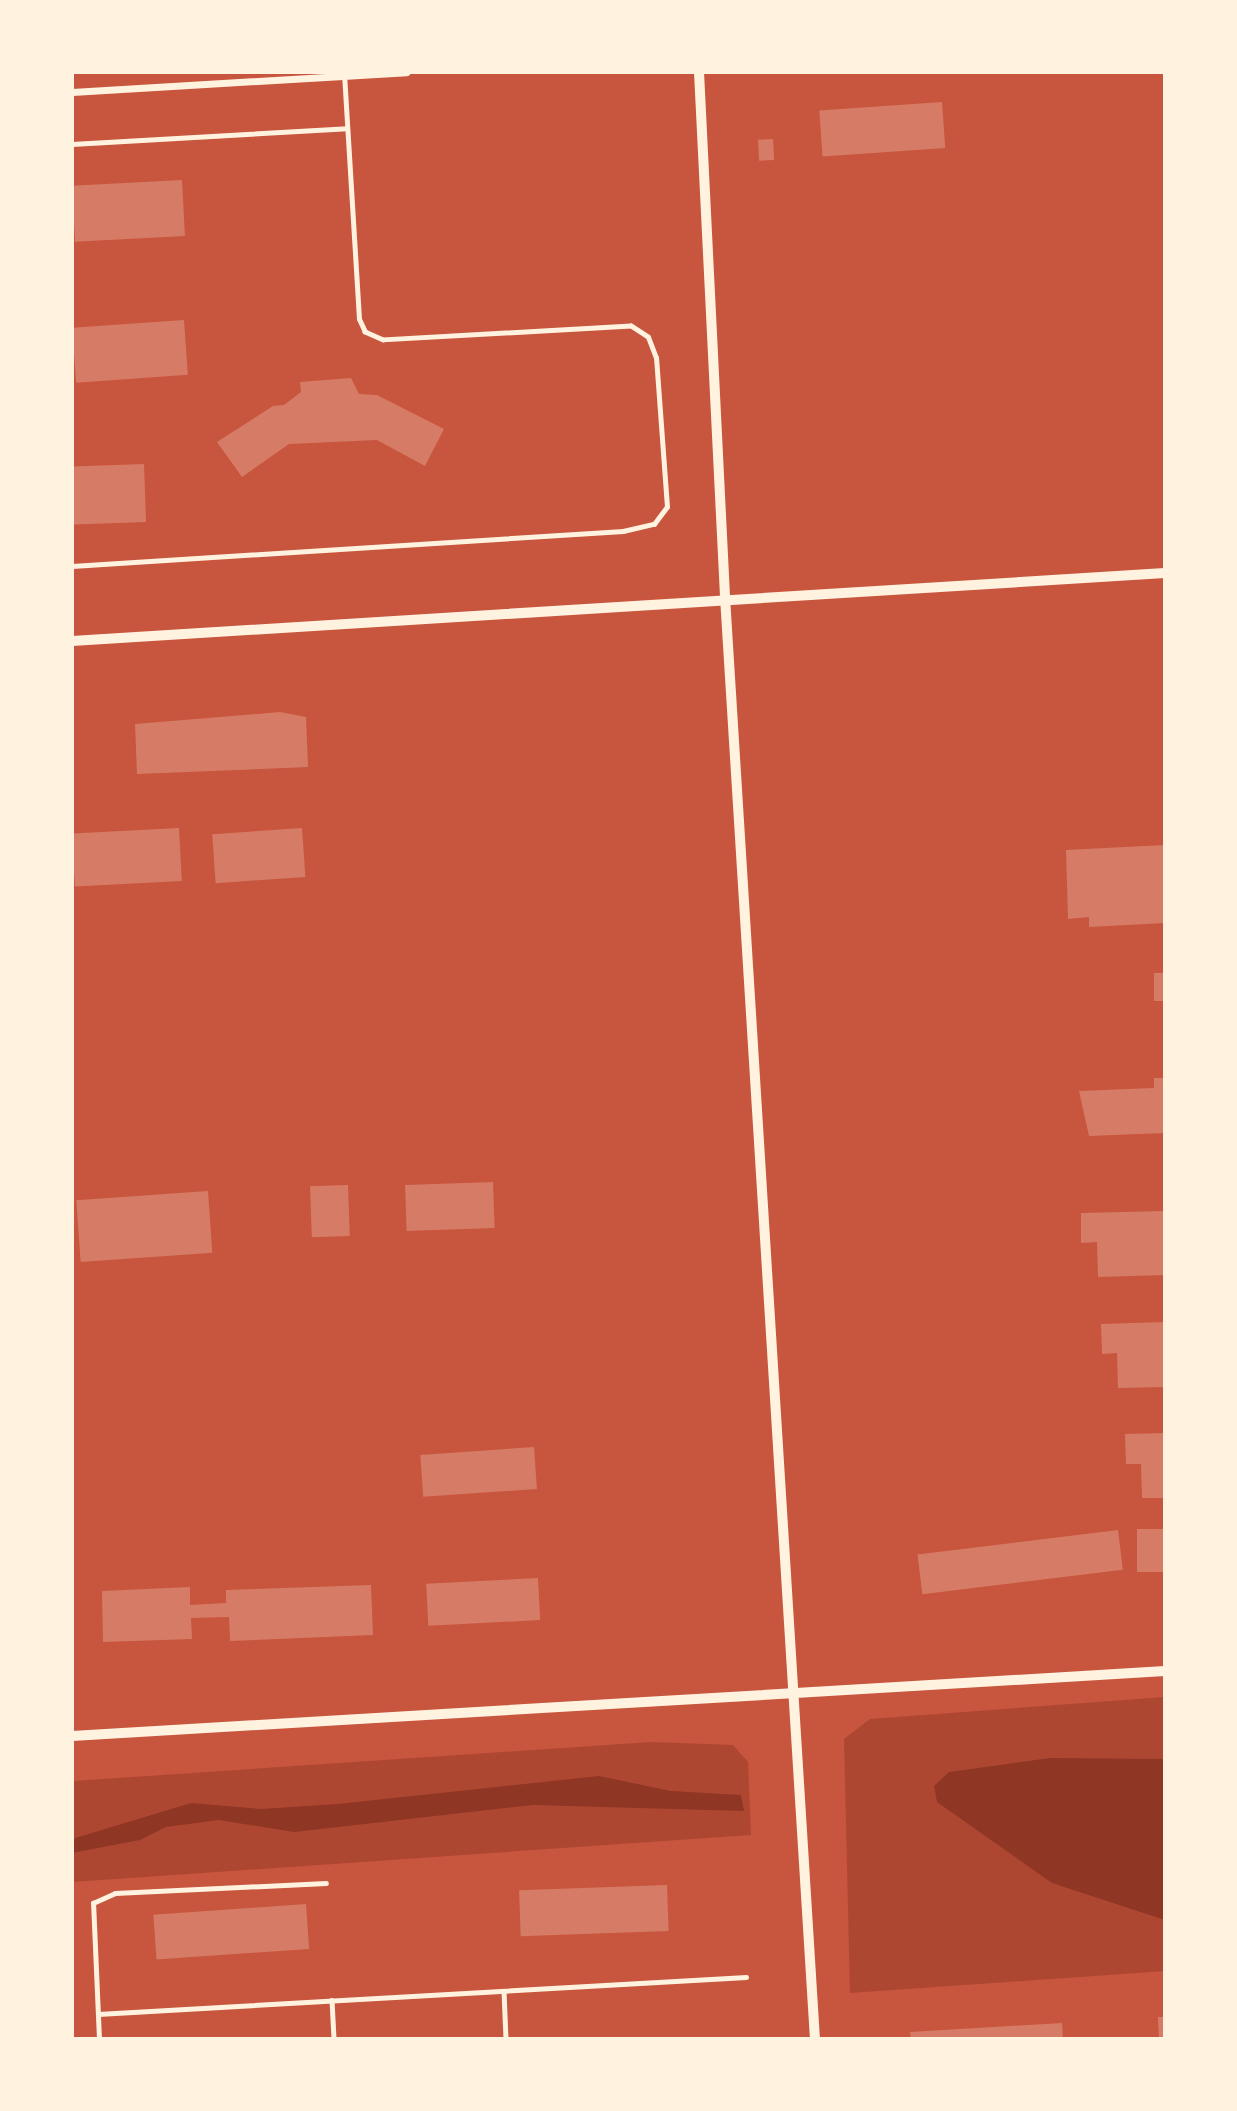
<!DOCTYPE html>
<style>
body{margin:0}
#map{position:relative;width:1237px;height:2111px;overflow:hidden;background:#c8553d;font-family:"Titillium Web",sans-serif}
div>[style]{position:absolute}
.green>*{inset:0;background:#ae4732}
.water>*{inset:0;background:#8f3625}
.building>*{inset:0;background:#d67c66;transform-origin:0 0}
.service>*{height:4.5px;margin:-2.25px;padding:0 2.25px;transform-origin:2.25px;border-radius:2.25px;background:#fff3e0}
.minor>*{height:7px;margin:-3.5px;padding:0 3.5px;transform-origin:3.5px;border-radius:3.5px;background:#fff3e0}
.tertiary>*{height:10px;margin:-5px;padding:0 5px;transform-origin:5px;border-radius:5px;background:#fff3e0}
span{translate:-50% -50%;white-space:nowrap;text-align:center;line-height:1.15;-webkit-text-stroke:5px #fff3e0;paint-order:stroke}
.frame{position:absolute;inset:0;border:74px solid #fff3e0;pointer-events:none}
</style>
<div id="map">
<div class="green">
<i style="clip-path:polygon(1165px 1697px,1165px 1971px,850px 1993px,844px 1739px,870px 1719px)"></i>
<i style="clip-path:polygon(651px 1742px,733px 1745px,748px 1762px,751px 1835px,72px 1882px,73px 1781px)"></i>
</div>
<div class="water">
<i style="clip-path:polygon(1050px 1758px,1165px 1759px,1165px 1920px,1052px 1883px,937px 1802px,934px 1786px,949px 1772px)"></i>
<i style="clip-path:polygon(599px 1776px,671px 1791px,741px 1795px,744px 1811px,533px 1805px,294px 1832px,219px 1820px,166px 1827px,140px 1840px,72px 1853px,72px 1839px,191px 1803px,261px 1809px,338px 1804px)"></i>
</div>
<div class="building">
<i style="left:942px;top:102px;width:46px;height:123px;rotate:86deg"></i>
<i style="left:773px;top:139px;width:21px;height:15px;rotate:87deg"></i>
<i style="left:182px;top:180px;width:56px;height:110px;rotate:87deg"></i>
<i style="left:184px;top:320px;width:55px;height:112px;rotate:86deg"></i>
<i style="clip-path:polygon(351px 378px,359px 394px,377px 395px,444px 429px,425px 466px,377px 440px,289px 444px,242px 477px,217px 442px,273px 406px,284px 405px,301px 392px,300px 382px)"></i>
<i style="left:144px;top:464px;width:58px;height:72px;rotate:88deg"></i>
<i style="clip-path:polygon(280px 712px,306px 717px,308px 767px,137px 774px,135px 724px)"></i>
<i style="left:179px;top:828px;width:53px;height:107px;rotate:87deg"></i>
<i style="left:302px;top:828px;width:49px;height:90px;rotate:86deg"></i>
<i style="clip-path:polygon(1165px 845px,1165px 923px,1089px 927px,1089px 917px,1068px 919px,1066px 850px)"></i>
<i style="left:1154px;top:973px;width:11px;height:28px"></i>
<i style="clip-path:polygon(1154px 1078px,1165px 1078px,1165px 1133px,1089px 1136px,1079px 1091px,1154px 1088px)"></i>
<i style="left:493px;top:1182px;width:46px;height:88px;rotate:88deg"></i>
<i style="left:348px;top:1185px;width:51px;height:38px;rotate:88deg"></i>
<i style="left:208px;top:1191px;width:62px;height:132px;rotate:86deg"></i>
<i style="clip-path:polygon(1165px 1211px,1165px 1275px,1098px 1277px,1097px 1242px,1081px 1243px,1081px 1213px)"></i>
<i style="clip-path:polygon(1165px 1322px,1165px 1387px,1118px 1388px,1117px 1353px,1102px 1354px,1101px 1324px)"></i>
<i style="clip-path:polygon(1165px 1433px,1165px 1498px,1142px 1498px,1141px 1464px,1126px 1464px,1125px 1434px)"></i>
<i style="left:534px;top:1447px;width:42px;height:114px;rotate:86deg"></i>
<i style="left:1165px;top:1529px;width:43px;height:28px;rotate:90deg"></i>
<i style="left:1118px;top:1530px;width:40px;height:202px;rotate:83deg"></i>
<i style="left:538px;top:1578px;width:42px;height:112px;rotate:87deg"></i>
<i style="clip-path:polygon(371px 1585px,373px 1635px,230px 1641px,229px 1617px,191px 1618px,192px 1639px,103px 1642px,102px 1591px,190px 1587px,190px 1605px,226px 1603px,226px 1590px)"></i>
<i style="left:667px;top:1885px;width:46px;height:148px;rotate:88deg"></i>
<i style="left:306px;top:1904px;width:45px;height:153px;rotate:86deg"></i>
<i style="clip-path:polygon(1158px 2017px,1165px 2017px,1165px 2039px,1159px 2039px)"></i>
<i style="clip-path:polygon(1062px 2023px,1063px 2039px,911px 2039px,910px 2032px)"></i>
</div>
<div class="service">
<i style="left:72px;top:144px;width:275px;rotate:-3.3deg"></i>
<i style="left:72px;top:566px;width:552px;rotate:-3.63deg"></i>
<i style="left:623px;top:531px;width:32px;rotate:-13deg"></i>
<i style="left:654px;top:524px;width:21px;rotate:-53deg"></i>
<i style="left:667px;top:507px;width:149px;rotate:-94.2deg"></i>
<i style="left:656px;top:358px;width:22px;rotate:-111deg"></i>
<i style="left:648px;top:337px;width:20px;rotate:-147deg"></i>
<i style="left:631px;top:326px;width:248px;rotate:176.8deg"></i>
<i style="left:383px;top:340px;width:20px;rotate:-156deg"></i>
<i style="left:365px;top:332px;width:14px;rotate:-115deg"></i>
<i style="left:359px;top:319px;width:243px;rotate:-93.5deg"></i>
<i style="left:504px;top:1991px;width:48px;rotate:87.6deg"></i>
<i style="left:332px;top:2000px;width:39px;rotate:87deg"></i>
<i style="left:98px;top:2014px;width:649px;rotate:-3.27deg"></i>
<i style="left:99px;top:2039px;width:136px;rotate:-92.5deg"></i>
<i style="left:93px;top:1903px;width:24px;rotate:-24deg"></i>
<i style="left:115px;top:1893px;width:211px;rotate:-2.7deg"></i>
</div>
<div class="minor">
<i style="left:72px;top:92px;width:335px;rotate:-3.4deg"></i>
</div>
<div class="tertiary">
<i style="left:699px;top:72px;width:526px;rotate:87.16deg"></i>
<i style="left:725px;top:597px;width:1445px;rotate:86.43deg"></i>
<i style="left:72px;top:641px;width:1095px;rotate:-3.56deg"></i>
<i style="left:72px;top:1736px;width:1095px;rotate:-3.4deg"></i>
</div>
<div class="frame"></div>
</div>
